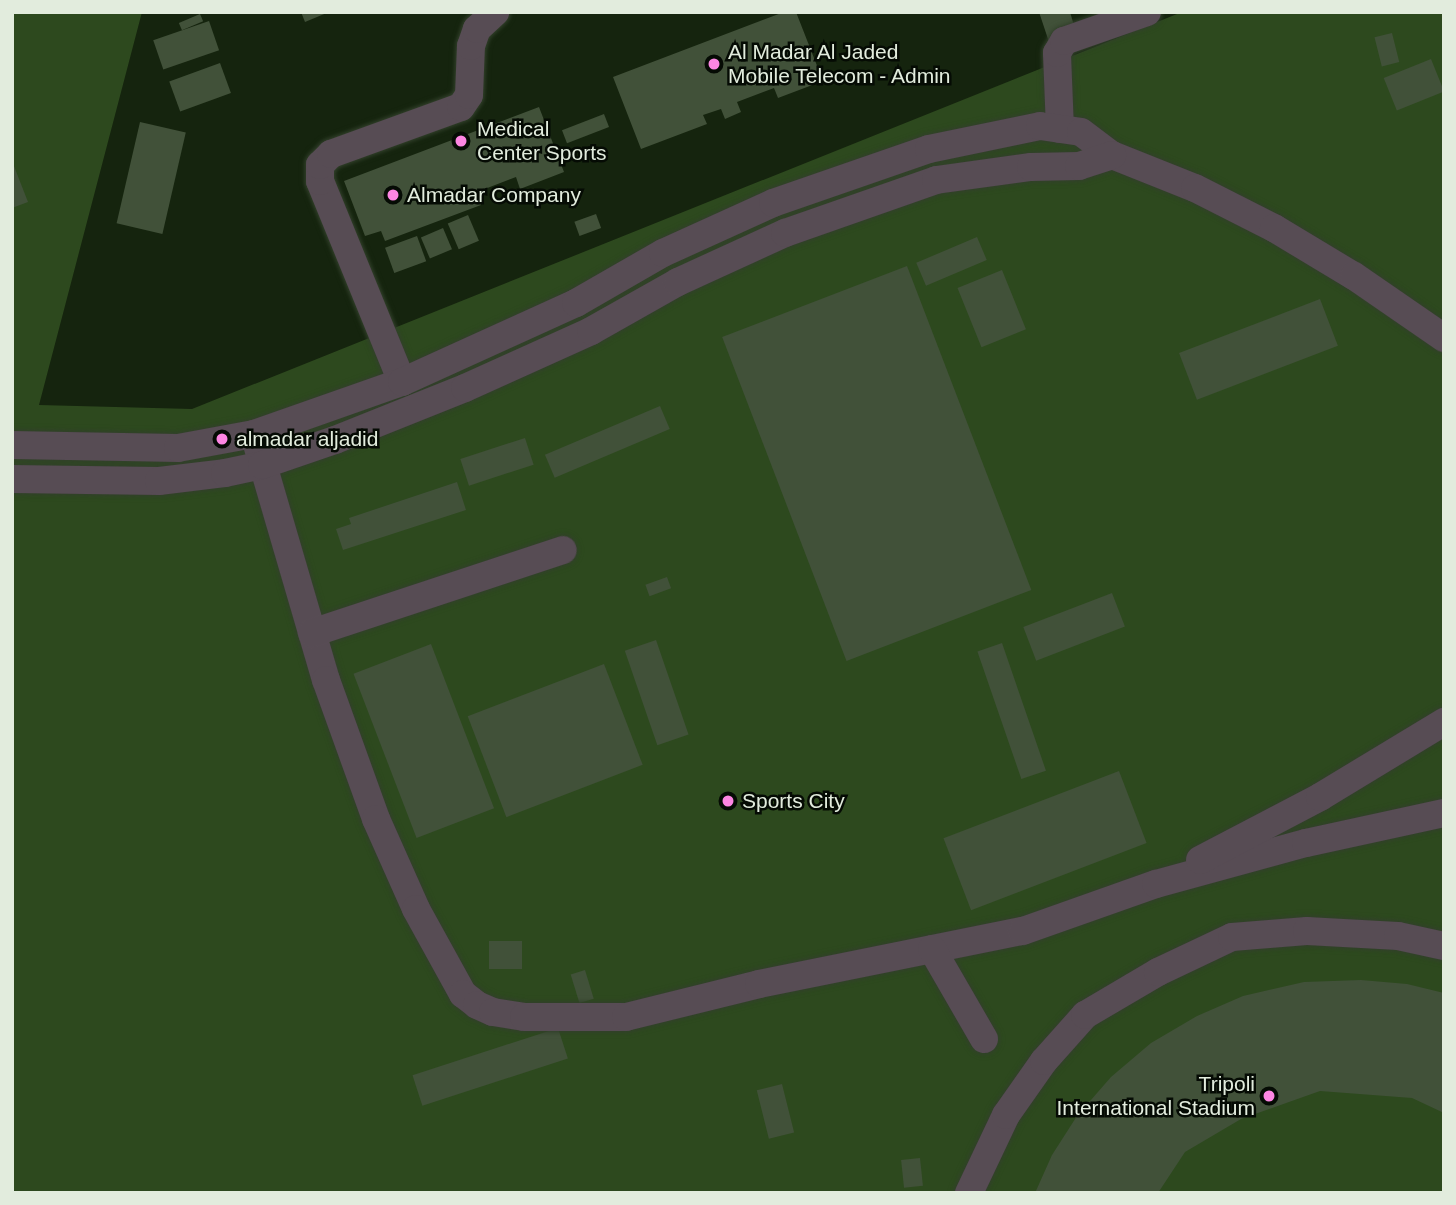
<!DOCTYPE html>
<style>
body{margin:0}
#map{position:relative;width:1456px;height:1205px;overflow:hidden;background:#15240e;font-family:Arial,sans-serif}
div>[style]{position:absolute}
.green>*{inset:0;background:#2d491e}
.building>*{inset:0;background:#415139;transform-origin:0 0}
.roads{filter:drop-shadow(0 0 2px #32402b) drop-shadow(0 0 2px #32402b)}
.minor>*{height:28px;margin:-14px;padding:0 14px;transform-origin:14px;border-radius:14px;background:#574c54}
.dots>*{width:19px;height:19px;translate:-50% -50%;box-sizing:border-box;border:4px solid #050b04;border-radius:50%}
span{translate:-50% -50%;white-space:nowrap;text-align:center;line-height:1.15;-webkit-text-stroke:5px #050b04;paint-order:stroke}
.poi-label{font-size:21px;color:#e2ecdd}
.left{translate:0 -50%;text-align:left}
.right{translate:-100% -50%;text-align:right}
.frame{position:absolute;inset:0;border:14px solid #e2ecdd;pointer-events:none}
</style>
<div id="map">
<div class="green">
<i style="clip-path:polygon(12px 12px,142px 12px,39px 405px,192px 409px,1182px 12px,1444px 12px,1444px 1193px,12px 1193px)"></i>
</div>
<div class="building">
<i style="clip-path:polygon(301px 12px,329px 12px,305px 22px)"></i>
<i style="clip-path:polygon(784px 12px,796px 12px,823px 81px,778px 98px,774px 88px,737px 102px,741px 112px,725px 119px,721px 109px,703px 115px,707px 124px,641px 149px,613px 77px)"></i>
<i style="clip-path:polygon(1039px 12px,1070px 12px,1078px 39px,1051px 48px)"></i>
<i style="left:200px;top:14px;width:8px;height:23px;rotate:67deg"></i>
<i style="left:209px;top:21px;width:31px;height:59px;rotate:71deg"></i>
<i style="left:1392px;top:33px;width:30px;height:18px;rotate:76deg"></i>
<i style="left:1431px;top:59px;width:35px;height:51px;rotate:68deg"></i>
<i style="left:220px;top:63px;width:32px;height:54px;rotate:70deg"></i>
<i style="clip-path:polygon(539px 107px,564px 172px,520px 189px,516px 177px,477px 192px,481px 205px,385px 241px,381px 231px,365px 236px,344px 181px)"></i>
<i style="left:604px;top:114px;width:14px;height:45px;rotate:69deg"></i>
<i style="left:140px;top:122px;width:47px;height:104px;rotate:13deg"></i>
<i style="clip-path:polygon(12px 161px,28px 202px,12px 208px)"></i>
<i style="left:596px;top:214px;width:15px;height:23px;rotate:70deg"></i>
<i style="left:468px;top:215px;width:28px;height:22px;rotate:67deg"></i>
<i style="left:443px;top:228px;width:23px;height:24px;rotate:67deg"></i>
<i style="left:417px;top:236px;width:27px;height:34px;rotate:70deg"></i>
<i style="left:977px;top:237px;width:25px;height:66px;rotate:67deg"></i>
<i style="left:907px;top:266px;width:347px;height:198px;rotate:69deg"></i>
<i style="left:1002px;top:270px;width:64px;height:48px;rotate:68deg"></i>
<i style="left:1320px;top:299px;width:50px;height:151px;rotate:69deg"></i>
<i style="left:660px;top:406px;width:25px;height:125px;rotate:67deg"></i>
<i style="left:525px;top:438px;width:28px;height:68px;rotate:72deg"></i>
<i style="clip-path:polygon(457px 482px,466px 510px,343px 550px,336px 529px,351px 524px,349px 518px)"></i>
<i style="left:667px;top:577px;width:12px;height:23px;rotate:70deg"></i>
<i style="left:1112px;top:593px;width:36px;height:95px;rotate:69deg"></i>
<i style="left:656px;top:640px;width:100px;height:33px;rotate:71deg"></i>
<i style="left:1002px;top:643px;width:135px;height:26px;rotate:71deg"></i>
<i style="left:431px;top:644px;width:176px;height:83px;rotate:69deg"></i>
<i style="left:604px;top:664px;width:108px;height:146px;rotate:69deg"></i>
<i style="left:1119px;top:771px;width:77px;height:188px;rotate:69deg"></i>
<i style="left:489px;top:941px;width:33px;height:28px"></i>
<i style="left:585px;top:970px;width:30px;height:15px;rotate:73deg"></i>
<i style="clip-path:polygon(1361px 980px,1407px 984px,1444px 993px,1444px 1113px,1412px 1098px,1320px 1091px,1241px 1119px,1185px 1152px,1158px 1193px,1035px 1193px,1052px 1155px,1077px 1116px,1111px 1077px,1151px 1043px,1197px 1016px,1243px 996px,1304px 982px)"></i>
<i style="left:558px;top:1028px;width:32px;height:153px;rotate:72deg"></i>
<i style="left:782px;top:1084px;width:50px;height:26px;rotate:76deg"></i>
<i style="left:920px;top:1158px;width:28px;height:19px;rotate:84deg"></i>
</div>
<div class="roads">
<div class="minor">
<i style="left:1060px;top:129px;width:76px;rotate:-92.3deg"></i>
<i style="left:1057px;top:53px;width:14px;rotate:-60deg"></i>
<i style="left:1064px;top:41px;width:88px;rotate:-19.3deg"></i>
<i style="left:402px;top:382px;width:217px;rotate:-112.2deg"></i>
<i style="left:320px;top:181px;width:16px;rotate:-90deg"></i>
<i style="left:320px;top:165px;width:16px;rotate:-45deg"></i>
<i style="left:331px;top:154px;width:138px;rotate:-19.9deg"></i>
<i style="left:461px;top:107px;width:14px;rotate:-56deg"></i>
<i style="left:469px;top:95px;width:49px;rotate:-87.7deg"></i>
<i style="left:471px;top:46px;width:18px;rotate:-71deg"></i>
<i style="left:477px;top:29px;width:25px;rotate:-43deg"></i>
<i style="left:254px;top:434px;width:256px;rotate:73.7deg"></i>
<i style="left:326px;top:680px;width:148px;rotate:70.2deg"></i>
<i style="left:376px;top:819px;width:98px;rotate:66deg"></i>
<i style="left:416px;top:909px;width:97px;rotate:61.1deg"></i>
<i style="left:463px;top:994px;width:18px;rotate:38deg"></i>
<i style="left:477px;top:1005px;width:17px;rotate:24deg"></i>
<i style="left:493px;top:1012px;width:31px;rotate:9deg"></i>
<i style="left:524px;top:1017px;width:102px"></i>
<i style="left:626px;top:1017px;width:137px;rotate:-13.9deg"></i>
<i style="left:759px;top:984px;width:269px;rotate:-11.4deg"></i>
<i style="left:1023px;top:931px;width:141px;rotate:-19.5deg"></i>
<i style="left:1156px;top:884px;width:156px;rotate:-15.3deg"></i>
<i style="left:1306px;top:843px;width:141px;rotate:-12.3deg"></i>
<i style="left:12px;top:445px;width:166px;rotate:1deg"></i>
<i style="left:178px;top:448px;width:77px;rotate:-10.4deg"></i>
<i style="left:254px;top:434px;width:157px;rotate:-19.4deg"></i>
<i style="left:402px;top:382px;width:191px;rotate:-24.4deg"></i>
<i style="left:576px;top:303px;width:100px;rotate:-29.9deg"></i>
<i style="left:663px;top:253px;width:121px;rotate:-24.4deg"></i>
<i style="left:773px;top:203px;width:165px;rotate:-19.1deg"></i>
<i style="left:929px;top:149px;width:113px;rotate:-11.7deg"></i>
<i style="left:1040px;top:126px;width:41px;rotate:8.3deg"></i>
<i style="left:1081px;top:132px;width:39px;rotate:37deg"></i>
<i style="left:1112px;top:155px;width:89px;rotate:21.7deg"></i>
<i style="left:1195px;top:188px;width:89px;rotate:26.9deg"></i>
<i style="left:1274px;top:228px;width:93px;rotate:31deg"></i>
<i style="left:1354px;top:276px;width:109px;rotate:34.6deg"></i>
<i style="left:12px;top:479px;width:147px;rotate:0.8deg"></i>
<i style="left:159px;top:481px;width:66px;rotate:-6.9deg"></i>
<i style="left:225px;top:473px;width:38px;rotate:-12deg"></i>
<i style="left:262px;top:465px;width:77px;rotate:-18.9deg"></i>
<i style="left:335px;top:440px;width:140px;rotate:-21.8deg"></i>
<i style="left:465px;top:388px;width:138px;rotate:-24.3deg"></i>
<i style="left:591px;top:331px;width:100px;rotate:-29.4deg"></i>
<i style="left:678px;top:282px;width:118px;rotate:-24.6deg"></i>
<i style="left:785px;top:233px;width:160px;rotate:-19.3deg"></i>
<i style="left:936px;top:180px;width:96px;rotate:-7.8deg"></i>
<i style="left:1031px;top:167px;width:48px;rotate:-1.2deg"></i>
<i style="left:1079px;top:166px;width:35px;rotate:-18deg"></i>
<i style="left:312px;top:633px;width:264px;rotate:-18.3deg"></i>
<i style="left:1200px;top:860px;width:136px;rotate:-27.7deg"></i>
<i style="left:1320px;top:797px;width:145px;rotate:-31.2deg"></i>
<i style="left:932px;top:949px;width:104px;rotate:60deg"></i>
<i style="left:969px;top:1193px;width:86px;rotate:-64.6deg"></i>
<i style="left:1006px;top:1115px;width:66px;rotate:-54.9deg"></i>
<i style="left:1044px;top:1061px;width:62px;rotate:-48.3deg"></i>
<i style="left:1085px;top:1015px;width:85px;rotate:-30.5deg"></i>
<i style="left:1158px;top:972px;width:82px;rotate:-25.3deg"></i>
<i style="left:1232px;top:937px;width:75px;rotate:-4.6deg"></i>
<i style="left:1307px;top:931px;width:91px;rotate:3.1deg"></i>
<i style="left:1398px;top:936px;width:47px;rotate:12.3deg"></i>
</div>
</div>
<div class="dots">
<i style="left:714px;top:64px;background:#fd86e2"></i>
<i style="left:461px;top:141px;background:#fd86e2"></i>
<i style="left:393px;top:195px;background:#fd86e2"></i>
<i style="left:222px;top:439px;background:#fd86e2"></i>
<i style="left:728px;top:801px;background:#fd86e2"></i>
<i style="left:1269px;top:1096px;background:#fd86e2"></i>
</div>
<div class="poi-label">
<span class="left" style="left:728px;top:64px">Al Madar Al Jaded<br>Mobile Telecom - Admin</span>
<span class="left" style="left:477px;top:141px">Medical<br>Center Sports</span>
<span class="left" style="left:407px;top:195px">Almadar Company</span>
<span class="left" style="left:236px;top:439px">almadar aljadid</span>
<span class="left" style="left:742px;top:801px">Sports City</span>
<span class="right" style="left:1255px;top:1096px">Tripoli<br>International Stadium</span>
</div>
<div class="frame"></div>
</div>
